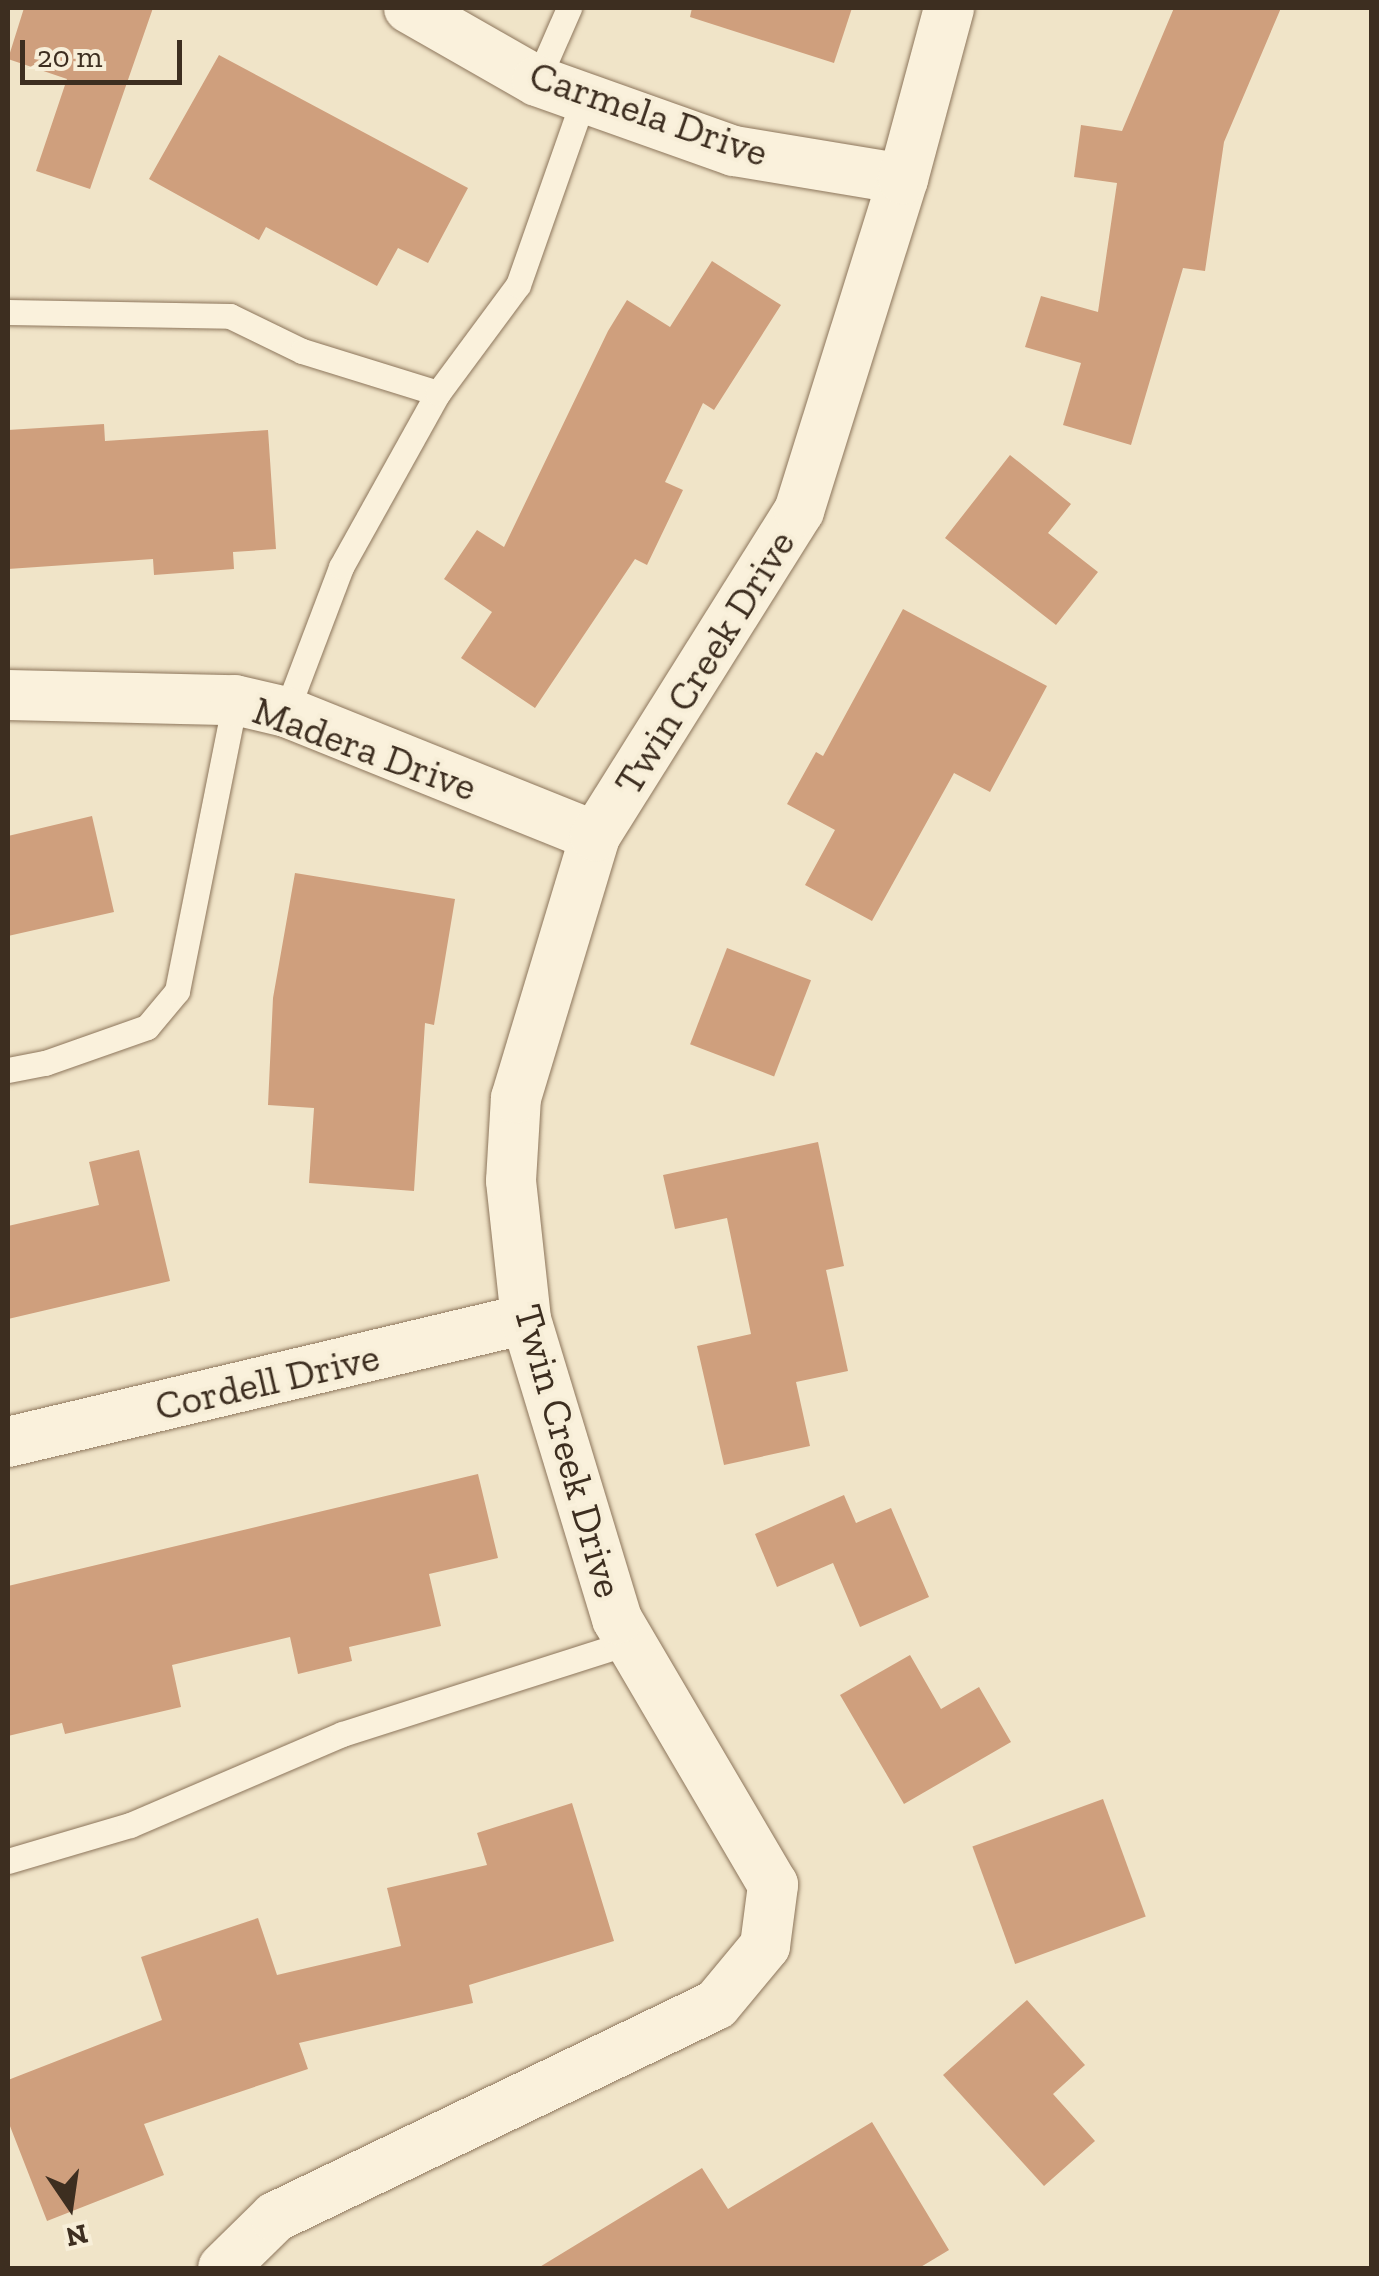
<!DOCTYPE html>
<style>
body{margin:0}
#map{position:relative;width:1379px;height:2276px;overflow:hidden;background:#f0e4c8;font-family:"Zilla Slab",serif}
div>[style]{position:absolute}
.building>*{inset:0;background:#cf9f7d;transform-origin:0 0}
.roads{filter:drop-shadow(0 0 2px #8d765c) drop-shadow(0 0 2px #8d765c)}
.lane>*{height:25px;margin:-12.5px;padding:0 12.5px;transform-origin:12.5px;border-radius:12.5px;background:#faf1dc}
.street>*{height:50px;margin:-25px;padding:0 25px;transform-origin:25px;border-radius:25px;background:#faf1dc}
span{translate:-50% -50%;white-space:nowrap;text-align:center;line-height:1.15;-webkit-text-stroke:8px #f7eed8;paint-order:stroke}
.street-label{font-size:40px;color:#3d2e20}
.frame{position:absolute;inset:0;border:10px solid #3d2e20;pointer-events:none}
.north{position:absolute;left:20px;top:2156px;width:100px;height:100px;-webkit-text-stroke:8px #f7eed8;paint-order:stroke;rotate:167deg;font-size:28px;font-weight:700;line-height:40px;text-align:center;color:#3d2e20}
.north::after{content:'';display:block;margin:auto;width:35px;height:45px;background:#3d2e20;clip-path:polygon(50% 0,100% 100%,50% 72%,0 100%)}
.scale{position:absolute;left:20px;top:40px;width:162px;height:45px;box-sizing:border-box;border:5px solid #3d2e20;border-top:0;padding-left:12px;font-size:30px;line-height:35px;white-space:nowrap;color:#3d2e20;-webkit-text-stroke:8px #f7eed8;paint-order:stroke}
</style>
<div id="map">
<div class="building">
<i style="clip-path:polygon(24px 8px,153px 8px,90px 189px,36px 171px,67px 79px,8px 59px)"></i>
<i style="clip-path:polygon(692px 8px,852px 8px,834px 63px,690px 17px)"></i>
<i style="clip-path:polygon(1174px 8px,1281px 8px,1224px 142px,1205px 271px,1183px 268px,1131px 445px,1063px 425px,1081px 363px,1025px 347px,1041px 296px,1098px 312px,1117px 183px,1074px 177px,1081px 125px,1122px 131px)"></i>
<i style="clip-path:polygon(219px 55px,468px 188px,428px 263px,398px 248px,377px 286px,266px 227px,259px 240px,149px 179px)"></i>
<i style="clip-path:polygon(712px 261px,781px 305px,714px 410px,703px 403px,665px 482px,683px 490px,647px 565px,635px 559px,535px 708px,461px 658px,492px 612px,444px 579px,477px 530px,504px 547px,608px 331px,627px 300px,670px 327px)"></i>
<i style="clip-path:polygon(104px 424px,105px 441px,268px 430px,276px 549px,233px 552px,234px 569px,154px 575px,153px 559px,8px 569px,8px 430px)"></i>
<i style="clip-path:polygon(1010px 455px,1071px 504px,1048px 533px,1098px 572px,1056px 625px,945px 538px)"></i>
<i style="clip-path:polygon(903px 609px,1047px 686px,990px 792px,954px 773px,872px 921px,805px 885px,835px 830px,787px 804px,816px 752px,823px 756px)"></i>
<i style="clip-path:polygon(92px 816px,114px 912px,8px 936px,8px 836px)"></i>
<i style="clip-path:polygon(295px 873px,455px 899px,434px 1025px,425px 1023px,414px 1191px,309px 1183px,314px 1108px,268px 1105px,273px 998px)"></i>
<i style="left:727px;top:948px;width:90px;height:103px;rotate:21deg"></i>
<i style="clip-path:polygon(818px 1142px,844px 1266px,826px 1270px,848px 1371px,796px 1382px,810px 1446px,724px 1465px,697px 1346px,751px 1334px,727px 1218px,675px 1229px,663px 1175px)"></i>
<i style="clip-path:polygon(139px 1150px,170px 1281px,8px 1319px,8px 1226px,99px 1205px,89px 1162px)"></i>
<i style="clip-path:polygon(478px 1474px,498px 1558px,429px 1574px,441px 1626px,349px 1647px,352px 1661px,298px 1674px,290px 1637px,172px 1665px,181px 1707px,65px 1734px,62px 1723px,8px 1736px,8px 1586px)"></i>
<i style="clip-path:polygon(844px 1495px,856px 1523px,891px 1508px,929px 1597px,860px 1627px,833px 1563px,777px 1587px,755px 1534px)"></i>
<i style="clip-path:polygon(910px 1655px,941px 1709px,979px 1687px,1011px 1742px,904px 1804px,840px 1695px)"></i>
<i style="left:1103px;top:1799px;width:125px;height:139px;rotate:70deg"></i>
<i style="clip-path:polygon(572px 1803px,614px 1941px,469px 1985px,473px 2003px,299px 2043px,308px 2069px,144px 2124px,164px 2175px,47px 2221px,8px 2121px,8px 2080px,162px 2020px,141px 1957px,258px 1918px,277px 1975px,401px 1946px,387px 1888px,487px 1865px,477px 1833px)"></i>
<i style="clip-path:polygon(1027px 2000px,1085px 2065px,1053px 2094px,1095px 2141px,1044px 2186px,943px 2075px)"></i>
<i style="clip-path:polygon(872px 2122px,949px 2250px,919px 2268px,538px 2268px,702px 2168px,728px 2209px)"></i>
</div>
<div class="roads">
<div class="lane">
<i style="left:537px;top:81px;width:80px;rotate:-66.3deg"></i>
<i style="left:8px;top:312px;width:222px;rotate:1deg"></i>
<i style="left:230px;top:316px;width:80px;rotate:25.9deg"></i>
<i style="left:302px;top:351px;width:142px;rotate:17.2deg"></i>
<i style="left:286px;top:712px;width:155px;rotate:-69.2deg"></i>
<i style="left:341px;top:567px;width:199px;rotate:-60.9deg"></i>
<i style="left:438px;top:393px;width:134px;rotate:-53.5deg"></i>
<i style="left:518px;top:285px;width:198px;rotate:-70.6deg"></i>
<i style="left:8px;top:1070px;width:38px;rotate:-11deg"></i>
<i style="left:45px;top:1063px;width:108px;rotate:-19.4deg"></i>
<i style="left:147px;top:1027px;width:47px;rotate:-50.2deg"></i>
<i style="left:177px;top:991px;width:297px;rotate:-78.7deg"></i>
<i style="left:8px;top:1861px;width:127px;rotate:-16.4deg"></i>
<i style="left:130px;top:1825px;width:231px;rotate:-23.2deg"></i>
<i style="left:342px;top:1734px;width:302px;rotate:-17.7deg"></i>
</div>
<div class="street">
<i style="left:409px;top:8px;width:147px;rotate:29.7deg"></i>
<i style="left:537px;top:81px;width:209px;rotate:19.6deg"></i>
<i style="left:734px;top:151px;width:171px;rotate:9.4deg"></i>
<i style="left:8px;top:695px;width:227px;rotate:1.3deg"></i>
<i style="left:235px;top:700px;width:52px;rotate:13.2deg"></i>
<i style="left:286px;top:712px;width:333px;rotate:21.9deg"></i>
<i style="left:8px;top:1442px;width:532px;rotate:-13.36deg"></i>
<i style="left:223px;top:2268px;width:73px;rotate:-44.4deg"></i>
<i style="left:275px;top:2217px;width:489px;rotate:-25.7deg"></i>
<i style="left:716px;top:2005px;width:77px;rotate:-50.3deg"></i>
<i style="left:765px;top:1946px;width:62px;rotate:-82.5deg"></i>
<i style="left:773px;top:1885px;width:308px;rotate:-120.4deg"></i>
<i style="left:617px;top:1619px;width:313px;rotate:-106.9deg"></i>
<i style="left:526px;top:1319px;width:139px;rotate:-96.2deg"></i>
<i style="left:511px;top:1181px;width:83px;rotate:-86.6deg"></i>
<i style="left:516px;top:1098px;width:274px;rotate:-73.2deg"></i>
<i style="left:595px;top:836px;width:384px;rotate:-57.9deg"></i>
<i style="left:799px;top:511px;width:348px;rotate:-72.6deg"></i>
<i style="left:903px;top:179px;width:177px;rotate:-74.9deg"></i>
</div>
</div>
<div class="street-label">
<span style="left:649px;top:113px;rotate:19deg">Carmela Drive</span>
<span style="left:704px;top:662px;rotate:-58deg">Twin Creek Drive</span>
<span style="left:365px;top:748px;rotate:20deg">Madera Drive</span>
<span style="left:267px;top:1381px;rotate:-13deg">Cordell Drive</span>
<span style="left:569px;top:1451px;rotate:74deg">Twin Creek Drive</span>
</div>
<div class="frame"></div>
<div class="north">N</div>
<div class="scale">20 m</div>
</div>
